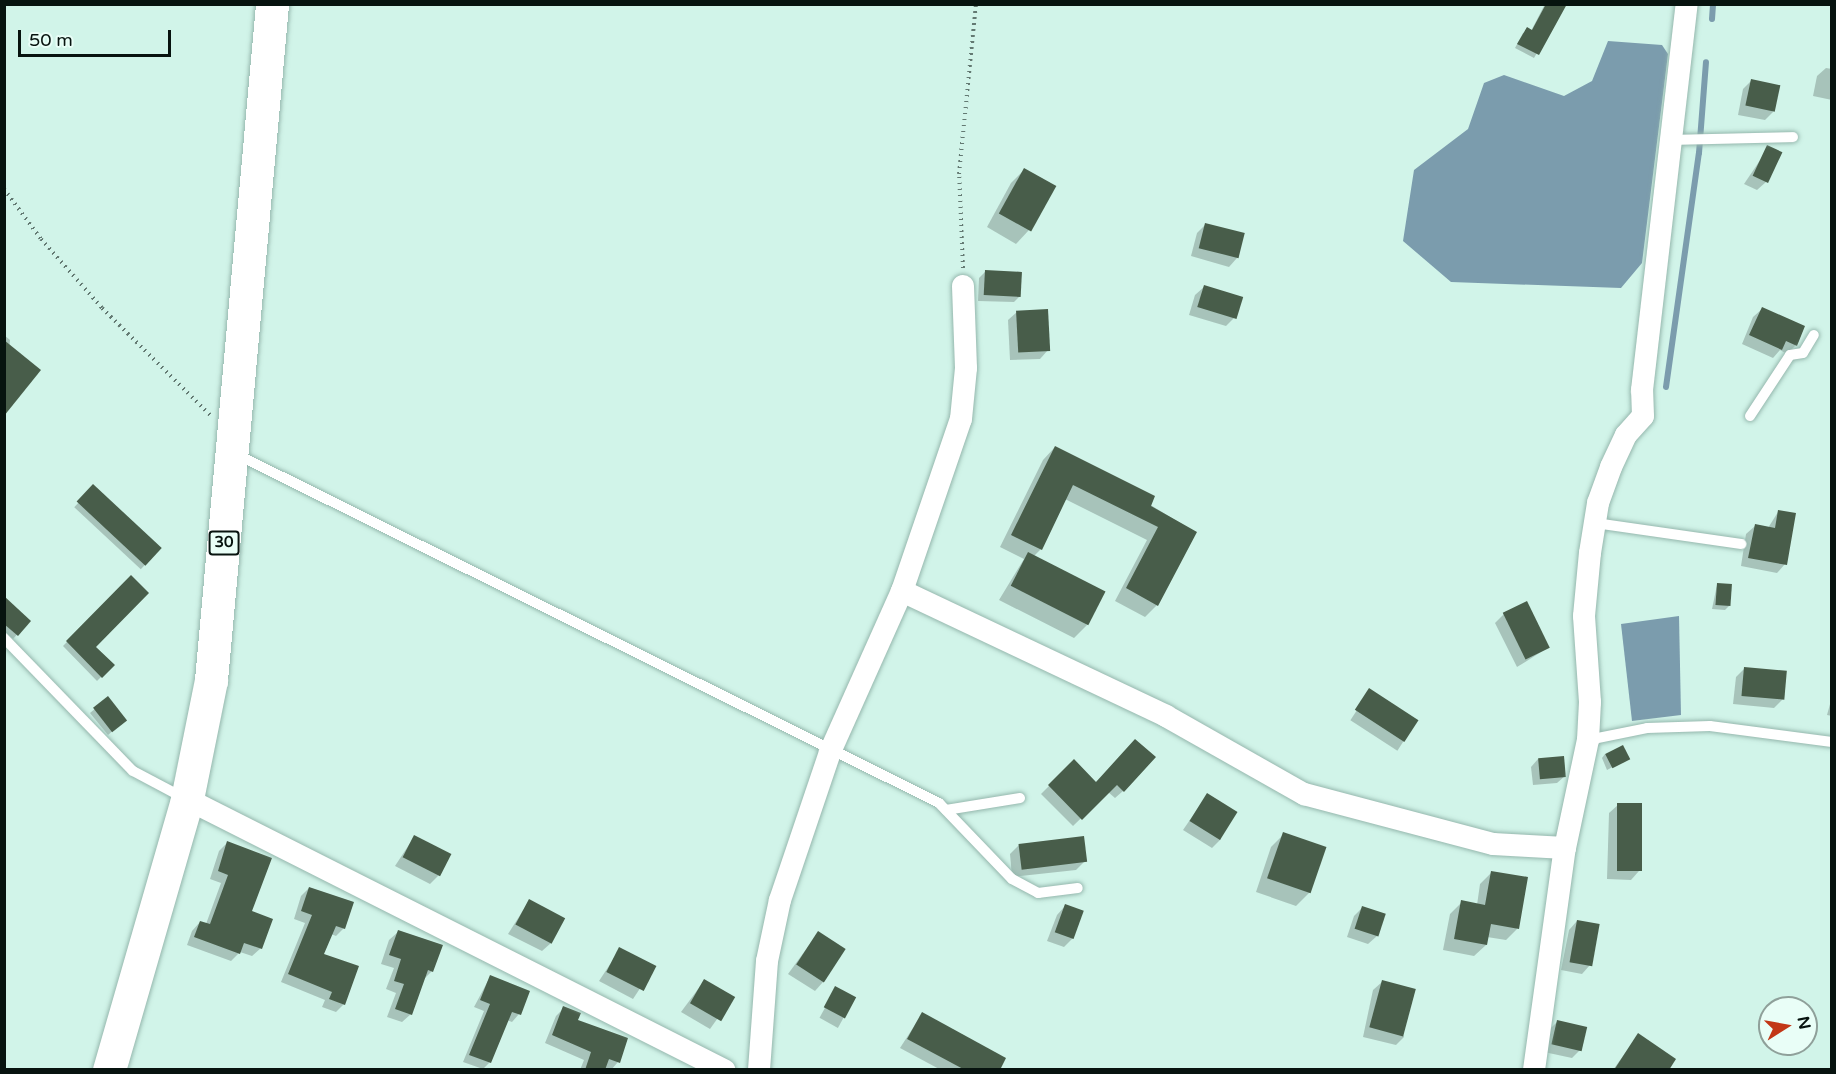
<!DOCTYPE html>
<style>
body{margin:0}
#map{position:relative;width:1836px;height:1074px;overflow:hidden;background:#d1f4e9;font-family:"Varela Round",sans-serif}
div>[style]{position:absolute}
.water>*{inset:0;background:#7b9cad}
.shadow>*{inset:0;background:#0003;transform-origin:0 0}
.stream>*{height:6px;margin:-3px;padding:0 3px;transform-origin:3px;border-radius:3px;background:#7b9cad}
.building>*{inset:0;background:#485d4a;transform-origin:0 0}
.path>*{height:4px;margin-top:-2px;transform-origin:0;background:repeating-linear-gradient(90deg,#637972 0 1.5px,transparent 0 6px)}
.roads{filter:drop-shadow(0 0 2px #95b7ad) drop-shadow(0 0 2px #95b7ad)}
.service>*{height:10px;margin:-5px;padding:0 5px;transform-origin:5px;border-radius:5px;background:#fff}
.minor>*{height:22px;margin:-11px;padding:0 11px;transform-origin:11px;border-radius:11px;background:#fff}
.primary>*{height:33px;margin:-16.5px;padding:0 16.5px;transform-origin:16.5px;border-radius:16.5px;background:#fff}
span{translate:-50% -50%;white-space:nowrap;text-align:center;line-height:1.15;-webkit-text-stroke:6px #e9fef7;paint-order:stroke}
.shield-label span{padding:2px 4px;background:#e9fef7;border:2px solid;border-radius:4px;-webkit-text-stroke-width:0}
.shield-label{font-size:15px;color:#07130f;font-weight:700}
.frame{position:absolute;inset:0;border:6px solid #07130f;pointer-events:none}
.north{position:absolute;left:1758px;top:996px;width:60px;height:60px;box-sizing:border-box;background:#e9fef7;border:2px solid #8fa09a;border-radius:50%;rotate:79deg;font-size:16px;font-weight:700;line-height:24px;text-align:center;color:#07130f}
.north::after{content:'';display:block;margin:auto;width:21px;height:27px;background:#c23717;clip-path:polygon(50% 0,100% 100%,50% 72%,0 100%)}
.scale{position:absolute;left:18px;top:30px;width:153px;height:27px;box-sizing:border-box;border:3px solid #07130f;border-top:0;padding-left:8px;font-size:18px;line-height:21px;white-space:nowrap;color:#07130f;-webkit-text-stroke:4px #e9fef7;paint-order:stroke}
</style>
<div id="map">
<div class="water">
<i style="clip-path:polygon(1608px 41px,1662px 45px,1668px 54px,1642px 263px,1621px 288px,1451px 282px,1403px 241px,1414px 170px,1468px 129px,1484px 83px,1504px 75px,1564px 96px,1592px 81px)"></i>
<i style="clip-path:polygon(1679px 616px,1681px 715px,1632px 721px,1621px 624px)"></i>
</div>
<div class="shadow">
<i style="clip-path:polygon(1545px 4px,1564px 7px,1534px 58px,1515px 48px,1523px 33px,1531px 31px)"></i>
<i style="clip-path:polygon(1826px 68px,1832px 69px,1832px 100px,1813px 96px,1817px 76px)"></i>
<i style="clip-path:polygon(1752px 80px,1773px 112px,1765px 120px,1738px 115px,1743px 89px)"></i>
<i style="clip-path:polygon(1769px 147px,1766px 182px,1757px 190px,1744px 184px)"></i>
<i style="clip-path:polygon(1024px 170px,1054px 186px,1029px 230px,1016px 244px,987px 227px,1011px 183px)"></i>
<i style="clip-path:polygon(1206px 224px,1237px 258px,1229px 267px,1191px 256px,1197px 233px)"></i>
<i style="clip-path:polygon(985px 272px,1020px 296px,1014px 302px,978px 301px,979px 278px)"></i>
<i style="clip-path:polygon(1204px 287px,1234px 318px,1226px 326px,1189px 315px,1195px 295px)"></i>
<i style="clip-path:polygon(1762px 309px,1796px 345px,1787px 354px,1780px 350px,1773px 358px,1742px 344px,1753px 317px)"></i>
<i style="clip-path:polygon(1017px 312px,1048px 350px,1040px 359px,1010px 360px,1008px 320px)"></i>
<i style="clip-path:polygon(4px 335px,10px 340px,4px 413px)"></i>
<i style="clip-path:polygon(1055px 447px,1195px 532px,1157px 605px,1145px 617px,1115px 601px,1147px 540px,1065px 499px,1041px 549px,1033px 557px,1087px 625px,1074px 638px,999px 600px,1024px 559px,1000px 547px,1043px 460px)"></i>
<i style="left:94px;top:486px;width:91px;height:29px;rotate:43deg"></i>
<i style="clip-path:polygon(1778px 512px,1785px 564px,1777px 573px,1741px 566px,1746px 534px,1755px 526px,1768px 528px)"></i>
<i style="clip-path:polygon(131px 577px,94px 647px,113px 665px,97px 681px,63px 646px)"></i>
<i style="clip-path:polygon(1717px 585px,1729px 606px,1725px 610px,1712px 609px)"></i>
<i style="clip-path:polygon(4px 598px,29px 621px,13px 639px,4px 631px)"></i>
<i style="clip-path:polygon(1504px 614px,1549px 647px,1517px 667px,1495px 623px)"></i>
<i style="clip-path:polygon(1744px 669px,1783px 699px,1774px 708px,1733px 704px,1736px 677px)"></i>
<i style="left:1370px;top:690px;width:56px;height:36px;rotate:33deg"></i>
<i style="clip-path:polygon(1832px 697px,1832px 716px,1827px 715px)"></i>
<i style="clip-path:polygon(108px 698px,122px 723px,108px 735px,90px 713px)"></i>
<i style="clip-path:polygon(1128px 748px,1123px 791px,1115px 798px,1108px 792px,1073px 826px,1041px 794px,1074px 761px,1096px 784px)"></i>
<i style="clip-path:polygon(1605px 754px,1628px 759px,1607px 770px,1602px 758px)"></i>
<i style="clip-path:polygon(1538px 759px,1565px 776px,1557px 783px,1533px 785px,1531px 767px)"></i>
<i style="clip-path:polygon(1207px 795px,1221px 839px,1212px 848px,1183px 830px)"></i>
<i style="clip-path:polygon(1618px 805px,1639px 871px,1631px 880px,1607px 879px,1609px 813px)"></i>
<i style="clip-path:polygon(1284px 834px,1324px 848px,1309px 893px,1296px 906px,1256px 892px,1271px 847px)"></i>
<i style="clip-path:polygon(414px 837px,439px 875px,430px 884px,395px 866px)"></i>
<i style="clip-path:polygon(227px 843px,261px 948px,252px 956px,240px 952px,231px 961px,187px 945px,192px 931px,200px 922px,206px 924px,221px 883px,210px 879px,219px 851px)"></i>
<i style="clip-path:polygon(1019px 845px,1085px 861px,1076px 870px,1012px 877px,1010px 854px)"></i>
<i style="clip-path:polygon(1492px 872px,1517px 929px,1506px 940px,1487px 937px,1486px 945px,1474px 956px,1443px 950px,1450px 914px,1462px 902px,1477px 905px,1480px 884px)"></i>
<i style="clip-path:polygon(309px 888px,344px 928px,336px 936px,331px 934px,322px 955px,344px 1004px,336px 1012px,322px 1007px,325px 1000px,281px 982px,305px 923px,294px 919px,301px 896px)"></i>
<i style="clip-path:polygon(529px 901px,551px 943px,542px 951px,508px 934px)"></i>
<i style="clip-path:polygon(1065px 906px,1073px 938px,1064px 947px,1047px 941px,1057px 915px)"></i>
<i style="clip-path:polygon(1363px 907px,1377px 936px,1368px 944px,1347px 937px,1354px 916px)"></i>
<i style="clip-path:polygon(1577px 921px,1590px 965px,1582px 974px,1561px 970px,1569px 930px)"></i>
<i style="clip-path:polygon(398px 932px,432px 971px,423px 980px,411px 1014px,402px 1022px,387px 1017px,396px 993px,386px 989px,394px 968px,381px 964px,389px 940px)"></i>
<i style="clip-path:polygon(818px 933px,823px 982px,815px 991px,788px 974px)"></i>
<i style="clip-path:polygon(620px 949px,654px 967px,633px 999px,599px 981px)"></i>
<i style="clip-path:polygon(490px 977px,528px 992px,519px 1014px,512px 1022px,507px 1020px,490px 1062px,483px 1069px,463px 1062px,484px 1011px,474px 1007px)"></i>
<i style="clip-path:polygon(704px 981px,732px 998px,710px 1029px,681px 1012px)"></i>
<i style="clip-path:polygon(1382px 982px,1404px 1037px,1396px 1045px,1363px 1037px,1373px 990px)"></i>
<i style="left:836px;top:988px;width:21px;height:34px;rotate:29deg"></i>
<i style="clip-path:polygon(564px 1008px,618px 1062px,611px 1070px,580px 1070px,584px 1060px,545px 1043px,556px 1016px)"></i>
<i style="clip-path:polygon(922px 1014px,999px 1070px,941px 1070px,900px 1048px)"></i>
<i style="clip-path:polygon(1557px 1022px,1580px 1050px,1572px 1058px,1544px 1052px,1548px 1031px)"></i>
<i style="clip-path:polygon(1638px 1035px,1667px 1070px,1613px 1070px)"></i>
</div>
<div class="stream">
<i style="left:1712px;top:19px;width:15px;rotate:-86deg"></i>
<i style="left:1666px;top:387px;width:236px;rotate:-82deg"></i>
<i style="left:1699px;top:153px;width:91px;rotate:-85.6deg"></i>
</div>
<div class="building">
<i style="clip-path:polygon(1546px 4px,1567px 4px,1539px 55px,1517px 44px,1527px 27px,1532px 30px)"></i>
<i style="left:1751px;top:79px;width:30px;height:27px;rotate:12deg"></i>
<i style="left:1767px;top:145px;width:17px;height:34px;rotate:25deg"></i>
<i style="left:1024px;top:168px;width:37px;height:52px;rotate:29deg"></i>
<i style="left:1205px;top:223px;width:41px;height:26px;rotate:14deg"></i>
<i style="left:985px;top:270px;width:37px;height:25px;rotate:3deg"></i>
<i style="left:1204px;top:285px;width:41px;height:23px;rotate:17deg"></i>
<i style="clip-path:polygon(1762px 307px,1805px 326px,1797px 346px,1786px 341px,1782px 350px,1749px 335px)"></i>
<i style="left:1048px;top:309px;width:42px;height:32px;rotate:87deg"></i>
<i style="clip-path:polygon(4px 340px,41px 370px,4px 416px)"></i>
<i style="clip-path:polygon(1055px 446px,1155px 496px,1151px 506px,1197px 532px,1158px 606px,1126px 588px,1158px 527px,1073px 485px,1042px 550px,1011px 535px)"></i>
<i style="left:93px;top:484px;width:94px;height:24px;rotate:43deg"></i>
<i style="clip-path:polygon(1778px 510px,1796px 513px,1787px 565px,1748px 558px,1755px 524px,1775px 528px)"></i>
<i style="left:1028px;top:552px;width:87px;height:38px;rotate:27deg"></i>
<i style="clip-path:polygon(131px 575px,149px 593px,96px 647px,115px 665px,102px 678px,66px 641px)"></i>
<i style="left:1717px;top:583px;width:15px;height:22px;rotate:4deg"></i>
<i style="clip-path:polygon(4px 596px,31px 621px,18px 636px,4px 624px)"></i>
<i style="left:1527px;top:601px;width:52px;height:27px;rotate:64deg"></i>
<i style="left:1744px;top:667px;width:43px;height:29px;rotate:5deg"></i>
<i style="left:1369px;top:688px;width:59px;height:26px;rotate:33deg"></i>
<i style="left:108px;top:696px;width:31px;height:19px;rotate:52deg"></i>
<i style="clip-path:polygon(1135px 739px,1156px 757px,1124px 792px,1117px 785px,1082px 820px,1048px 785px,1074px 759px,1096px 782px)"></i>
<i style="left:1623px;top:745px;width:16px;height:20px;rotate:63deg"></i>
<i style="left:1564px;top:756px;width:21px;height:26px;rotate:85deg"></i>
<i style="left:1207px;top:793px;width:36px;height:33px;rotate:32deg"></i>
<i style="left:1617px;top:803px;width:25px;height:68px"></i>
<i style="left:1283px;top:832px;width:46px;height:49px;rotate:19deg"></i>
<i style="left:414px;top:835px;width:42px;height:25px;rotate:27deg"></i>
<i style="left:1084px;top:836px;width:26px;height:66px;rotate:83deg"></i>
<i style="clip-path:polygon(227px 841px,272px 858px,252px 911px,273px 919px,262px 949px,244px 943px,240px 954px,194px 937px,200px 921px,210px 924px,228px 875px,218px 871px)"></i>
<i style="clip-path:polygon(1491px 871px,1528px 877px,1519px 929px,1491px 924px,1487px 945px,1454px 939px,1461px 900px,1485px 905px)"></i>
<i style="clip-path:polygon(309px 887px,354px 902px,345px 929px,336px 926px,324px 954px,359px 966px,345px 1005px,329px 999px,332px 992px,288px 974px,312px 915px,301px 911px)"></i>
<i style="left:529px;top:899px;width:41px;height:29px;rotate:28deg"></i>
<i style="left:1065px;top:904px;width:20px;height:30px;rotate:20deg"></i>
<i style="left:1362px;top:906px;width:25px;height:24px;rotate:18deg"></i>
<i style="left:1577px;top:920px;width:23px;height:43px;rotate:10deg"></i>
<i style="clip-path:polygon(398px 930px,443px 945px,433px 972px,428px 970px,412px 1015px,395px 1009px,404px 984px,394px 981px,401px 959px,389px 955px)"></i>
<i style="left:818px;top:931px;width:33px;height:40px;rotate:33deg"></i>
<i style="left:619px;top:947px;width:42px;height:28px;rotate:27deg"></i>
<i style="clip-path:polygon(490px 975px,530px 991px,521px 1015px,512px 1012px,491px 1063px,469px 1055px,490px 1004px,480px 1000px)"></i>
<i style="left:704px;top:979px;width:36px;height:28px;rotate:30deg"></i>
<i style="left:1382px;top:980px;width:35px;height:49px;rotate:15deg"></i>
<i style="left:835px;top:986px;width:24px;height:24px;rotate:28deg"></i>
<i style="clip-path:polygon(563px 1006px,581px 1013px,578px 1020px,628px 1038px,620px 1063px,609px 1059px,605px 1070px,585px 1070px,591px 1052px,552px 1035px)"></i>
<i style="clip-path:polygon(922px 1012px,1006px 1058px,1000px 1070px,965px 1070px,907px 1039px)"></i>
<i style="left:1557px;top:1020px;width:31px;height:25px;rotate:13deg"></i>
<i style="clip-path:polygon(1638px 1033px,1676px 1059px,1669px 1070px,1614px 1070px)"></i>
</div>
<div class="path">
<i style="left:4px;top:189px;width:62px;rotate:53.5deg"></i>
<i style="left:41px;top:239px;width:92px;rotate:48.5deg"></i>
<i style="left:102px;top:308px;width:153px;rotate:44.7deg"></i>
<i style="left:963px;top:268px;width:94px;rotate:-92.4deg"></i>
<i style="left:959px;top:174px;width:171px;rotate:-84.3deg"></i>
</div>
<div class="roads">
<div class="service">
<i style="left:1674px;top:140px;width:119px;rotate:-1.4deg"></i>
<i style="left:1750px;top:416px;width:73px;rotate:-56.7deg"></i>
<i style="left:1790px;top:355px;width:13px;rotate:-9deg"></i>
<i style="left:1803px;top:353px;width:21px;rotate:-59deg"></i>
<i style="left:236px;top:454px;width:785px;rotate:26.4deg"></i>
<i style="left:939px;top:803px;width:105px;rotate:46.2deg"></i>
<i style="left:1012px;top:879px;width:30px;rotate:28deg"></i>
<i style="left:1038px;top:893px;width:40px;rotate:-7.1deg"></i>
<i style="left:1595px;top:523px;width:148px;rotate:8.2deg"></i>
<i style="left:4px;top:638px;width:185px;rotate:45.9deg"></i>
<i style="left:133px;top:771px;width:58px;rotate:27.9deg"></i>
<i style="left:1588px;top:740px;width:60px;rotate:-11.5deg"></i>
<i style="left:1647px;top:728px;width:63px;rotate:-1.8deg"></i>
<i style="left:1710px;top:726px;width:123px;rotate:7.5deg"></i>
<i style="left:946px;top:810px;width:75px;rotate:-9.2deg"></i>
</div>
<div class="minor">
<i style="left:902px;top:591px;width:292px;rotate:25.3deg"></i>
<i style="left:1166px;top:716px;width:159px;rotate:29.5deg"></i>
<i style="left:1304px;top:794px;width:196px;rotate:14.8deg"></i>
<i style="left:1493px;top:844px;width:72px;rotate:3.2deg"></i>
<i style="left:187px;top:799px;width:602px;rotate:26.78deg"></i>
<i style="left:759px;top:1070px;width:109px;rotate:-85.8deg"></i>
<i style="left:767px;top:961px;width:62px;rotate:-78deg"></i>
<i style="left:780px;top:900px;width:156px;rotate:-71.3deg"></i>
<i style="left:830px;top:752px;width:176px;rotate:-65.9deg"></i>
<i style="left:902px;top:591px;width:182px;rotate:-71.1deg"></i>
<i style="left:961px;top:419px;width:51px;rotate:-84.4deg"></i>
<i style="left:966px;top:368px;width:82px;rotate:-92.1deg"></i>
<i style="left:1534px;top:1070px;width:224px;rotate:-82.1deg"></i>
<i style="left:1565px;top:848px;width:110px;rotate:-78deg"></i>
<i style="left:1588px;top:740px;width:38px;rotate:-87deg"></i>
<i style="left:1590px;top:702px;width:86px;rotate:-94deg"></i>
<i style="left:1584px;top:616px;width:63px;rotate:-84.6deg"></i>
<i style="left:1590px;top:553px;width:51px;rotate:-80.9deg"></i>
<i style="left:1598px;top:503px;width:38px;rotate:-70deg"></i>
<i style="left:1611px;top:467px;width:35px;rotate:-65deg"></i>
<i style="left:1626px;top:435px;width:25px;rotate:-48deg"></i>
<i style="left:1643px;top:416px;width:26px;rotate:-92deg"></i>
<i style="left:1642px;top:390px;width:389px;rotate:-83.4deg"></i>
</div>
<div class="primary">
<i style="left:109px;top:1070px;width:282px;rotate:-73.9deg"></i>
<i style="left:187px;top:799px;width:121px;rotate:-78.6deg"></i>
<i style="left:211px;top:680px;width:679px;rotate:-84.84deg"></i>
</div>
</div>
<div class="shield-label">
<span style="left:224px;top:543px">30</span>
</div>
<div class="frame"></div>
<div class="north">N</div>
<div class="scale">50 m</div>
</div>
